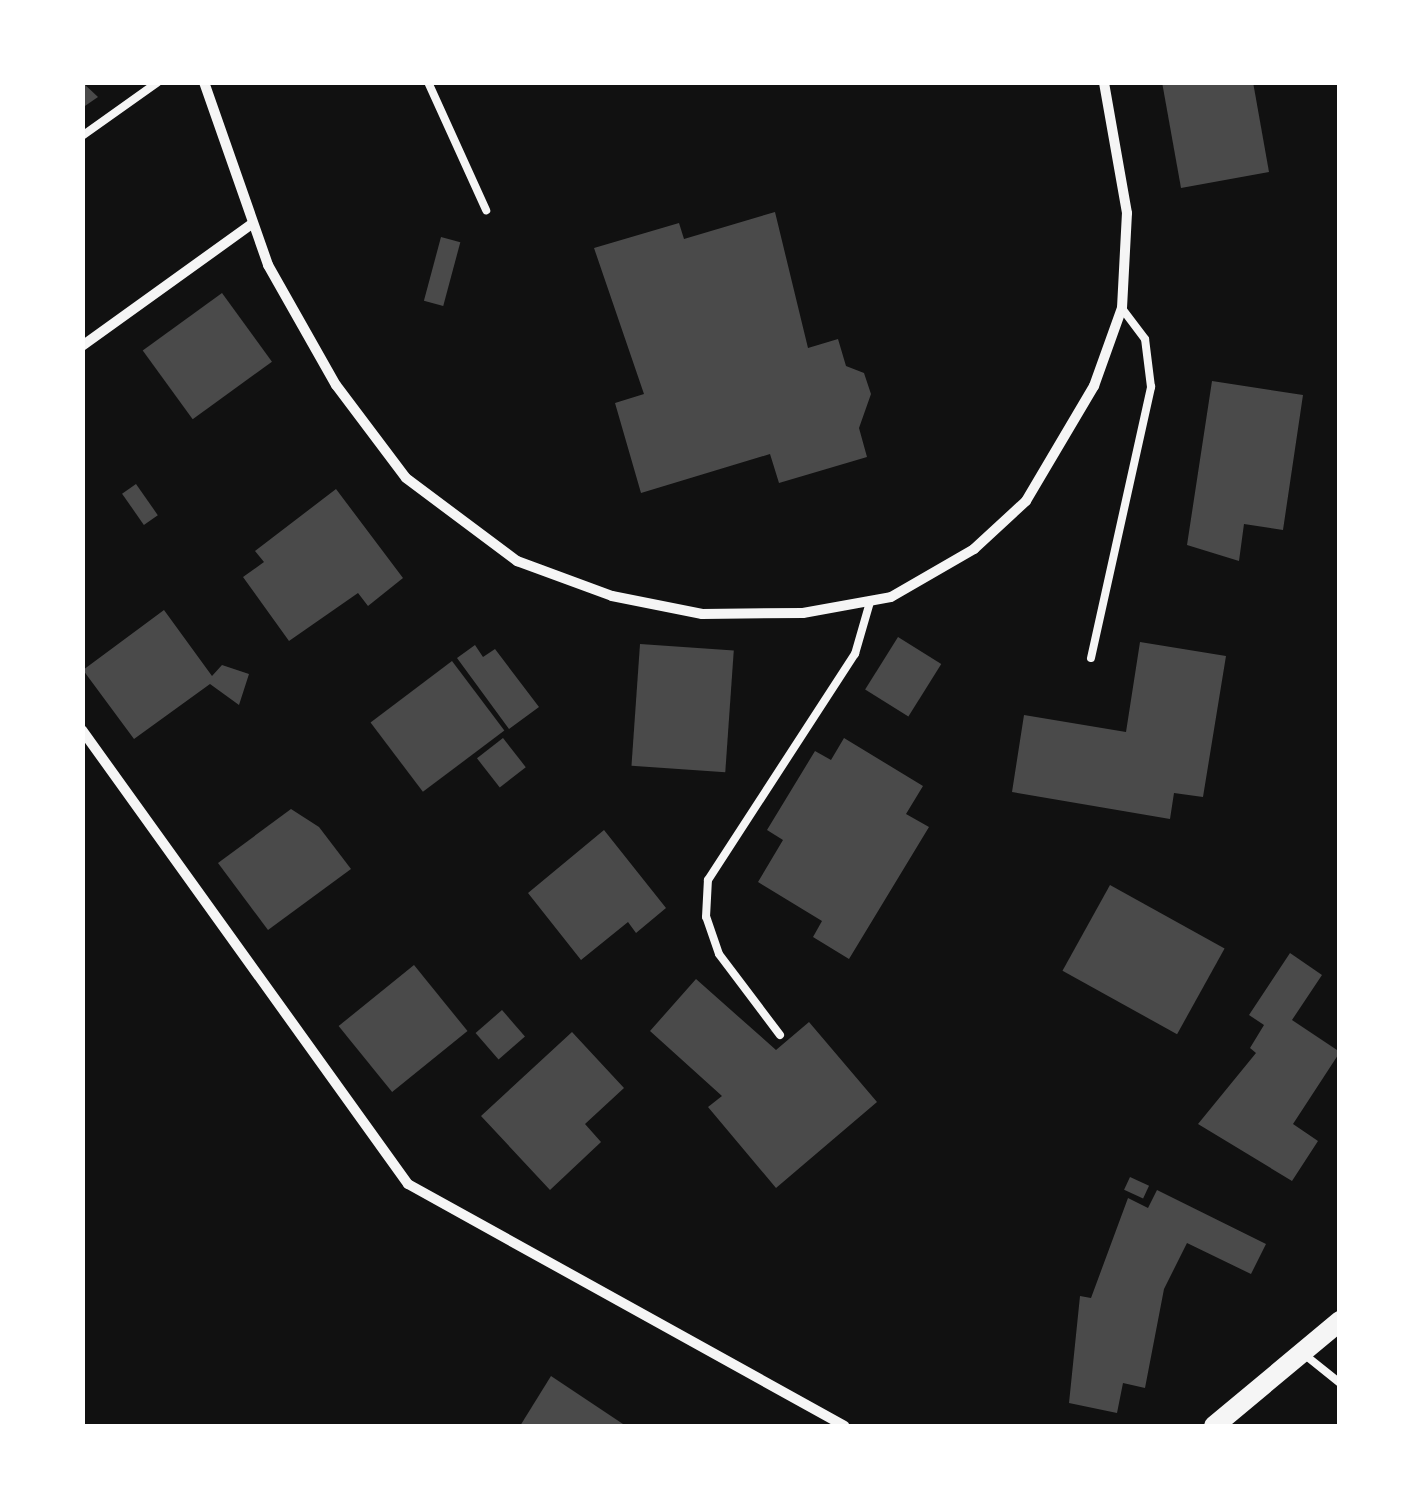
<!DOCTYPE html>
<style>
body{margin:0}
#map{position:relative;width:1422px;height:1509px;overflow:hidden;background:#111;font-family:Arial,sans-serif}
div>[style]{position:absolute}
.building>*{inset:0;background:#4a4a4a;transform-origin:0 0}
.service>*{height:8px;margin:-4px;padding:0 4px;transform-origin:4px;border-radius:4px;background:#f5f5f5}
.minor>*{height:10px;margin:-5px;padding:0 5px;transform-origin:5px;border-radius:5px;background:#f5f5f5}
.secondary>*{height:20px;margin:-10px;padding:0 10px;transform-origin:10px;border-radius:10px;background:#f5f5f5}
span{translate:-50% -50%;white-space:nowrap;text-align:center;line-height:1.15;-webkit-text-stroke:9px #fff;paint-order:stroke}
.frame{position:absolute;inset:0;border:85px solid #fff;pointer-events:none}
</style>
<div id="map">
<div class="building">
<i style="clip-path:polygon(82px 82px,98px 97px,82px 108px)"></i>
<i style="clip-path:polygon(1162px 82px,1253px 82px,1269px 172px,1181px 188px)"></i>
<i style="clip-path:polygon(775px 212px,808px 348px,838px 339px,846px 366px,864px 373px,871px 394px,859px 428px,867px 457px,779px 483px,770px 454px,641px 493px,615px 403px,644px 394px,594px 248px,679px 223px,684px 239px)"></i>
<i style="left:441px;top:237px;width:20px;height:66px;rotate:15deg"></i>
<i style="left:222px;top:293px;width:85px;height:98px;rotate:54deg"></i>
<i style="clip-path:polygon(1212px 381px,1303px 395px,1283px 530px,1244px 524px,1239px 561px,1187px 545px)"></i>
<i style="left:136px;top:484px;width:38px;height:17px;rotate:55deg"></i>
<i style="clip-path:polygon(336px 489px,403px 578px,368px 606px,358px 593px,289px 641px,243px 577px,264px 562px,255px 551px)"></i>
<i style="clip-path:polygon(164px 610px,212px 676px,222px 665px,249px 674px,239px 705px,210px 684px,134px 739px,83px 670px)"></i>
<i style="left:898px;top:637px;width:51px;height:62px;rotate:32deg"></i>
<i style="clip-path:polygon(1140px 642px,1226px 656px,1203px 797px,1174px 793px,1170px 819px,1012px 792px,1024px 715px,1126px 732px)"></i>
<i style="left:640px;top:644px;width:94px;height:122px;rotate:4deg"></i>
<i style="clip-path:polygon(475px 645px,483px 657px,495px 649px,539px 707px,509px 729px,457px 658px)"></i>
<i style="left:452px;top:661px;width:87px;height:102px;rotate:53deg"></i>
<i style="left:503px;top:738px;width:37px;height:33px;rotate:52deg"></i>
<i style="clip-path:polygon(844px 738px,923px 786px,906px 814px,929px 827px,849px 959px,813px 937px,822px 921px,758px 882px,783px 840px,767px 830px,815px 751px,831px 760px)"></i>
<i style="clip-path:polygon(291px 809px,319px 827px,351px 869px,268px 930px,218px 863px)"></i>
<i style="clip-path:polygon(604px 830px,666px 908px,636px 933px,628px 922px,581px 960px,528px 893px)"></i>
<i style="left:1110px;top:885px;width:131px;height:98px;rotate:29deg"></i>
<i style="clip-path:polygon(1290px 953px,1322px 975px,1292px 1020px,1340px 1052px,1293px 1124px,1318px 1141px,1292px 1181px,1198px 1124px,1256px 1053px,1250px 1048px,1264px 1025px,1249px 1015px)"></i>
<i style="left:414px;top:965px;width:85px;height:97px;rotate:51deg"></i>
<i style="clip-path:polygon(696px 979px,776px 1050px,809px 1022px,877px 1102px,776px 1188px,708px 1107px,722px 1096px,650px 1031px)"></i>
<i style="left:502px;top:1010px;width:35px;height:35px;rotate:49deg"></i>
<i style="clip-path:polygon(572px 1032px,624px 1088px,585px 1124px,601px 1142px,550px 1190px,481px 1116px)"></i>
<i style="left:1130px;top:1177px;width:21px;height:14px;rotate:25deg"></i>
<i style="clip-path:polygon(1157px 1190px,1266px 1244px,1251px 1274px,1187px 1243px,1164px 1289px,1145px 1388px,1123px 1383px,1117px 1413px,1069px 1403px,1080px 1296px,1091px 1298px,1128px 1198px,1148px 1208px)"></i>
<i style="clip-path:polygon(551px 1376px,626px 1426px,520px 1426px)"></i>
</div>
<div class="service">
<i style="left:428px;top:82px;width:141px;rotate:65.6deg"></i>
<i style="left:82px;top:136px;width:93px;rotate:-35.4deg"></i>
<i style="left:1091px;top:658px;width:278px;rotate:-77.5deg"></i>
<i style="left:1151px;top:387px;width:48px;rotate:-97.1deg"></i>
<i style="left:1145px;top:339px;width:39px;rotate:-127deg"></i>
<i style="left:780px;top:1035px;width:101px;rotate:-127deg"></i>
<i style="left:719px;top:954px;width:39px;rotate:-109deg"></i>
<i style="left:706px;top:917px;width:37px;rotate:-87deg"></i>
<i style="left:708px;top:880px;width:270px;rotate:-57deg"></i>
<i style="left:855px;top:654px;width:54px;rotate:-73.9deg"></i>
<i style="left:1305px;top:1355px;width:45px;rotate:38.7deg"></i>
</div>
<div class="minor">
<i style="left:204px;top:82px;width:194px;rotate:70.7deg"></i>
<i style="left:268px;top:265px;width:138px;rotate:60.5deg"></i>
<i style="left:336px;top:385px;width:116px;rotate:53deg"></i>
<i style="left:406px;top:478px;width:139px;rotate:36.8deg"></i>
<i style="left:517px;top:561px;width:101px;rotate:20.2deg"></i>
<i style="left:612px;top:596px;width:92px;rotate:11.3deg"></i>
<i style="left:702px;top:614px;width:101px;rotate:-0.6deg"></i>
<i style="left:803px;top:613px;width:89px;rotate:-10.3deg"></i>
<i style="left:891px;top:597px;width:96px;rotate:-30deg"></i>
<i style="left:974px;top:549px;width:71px;rotate:-42.7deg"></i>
<i style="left:1026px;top:501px;width:134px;rotate:-59.4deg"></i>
<i style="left:1094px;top:386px;width:83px;rotate:-70.3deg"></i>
<i style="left:1122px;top:308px;width:95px;rotate:-87deg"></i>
<i style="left:1127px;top:213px;width:133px;rotate:-100deg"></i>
<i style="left:82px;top:346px;width:209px;rotate:-35.7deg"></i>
<i style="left:82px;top:730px;width:559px;rotate:54.32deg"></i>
<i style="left:408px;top:1184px;width:499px;rotate:29deg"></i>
</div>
<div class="secondary">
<i style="left:1214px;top:1426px;width:164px;rotate:-39.8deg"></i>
</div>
<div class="frame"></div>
</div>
